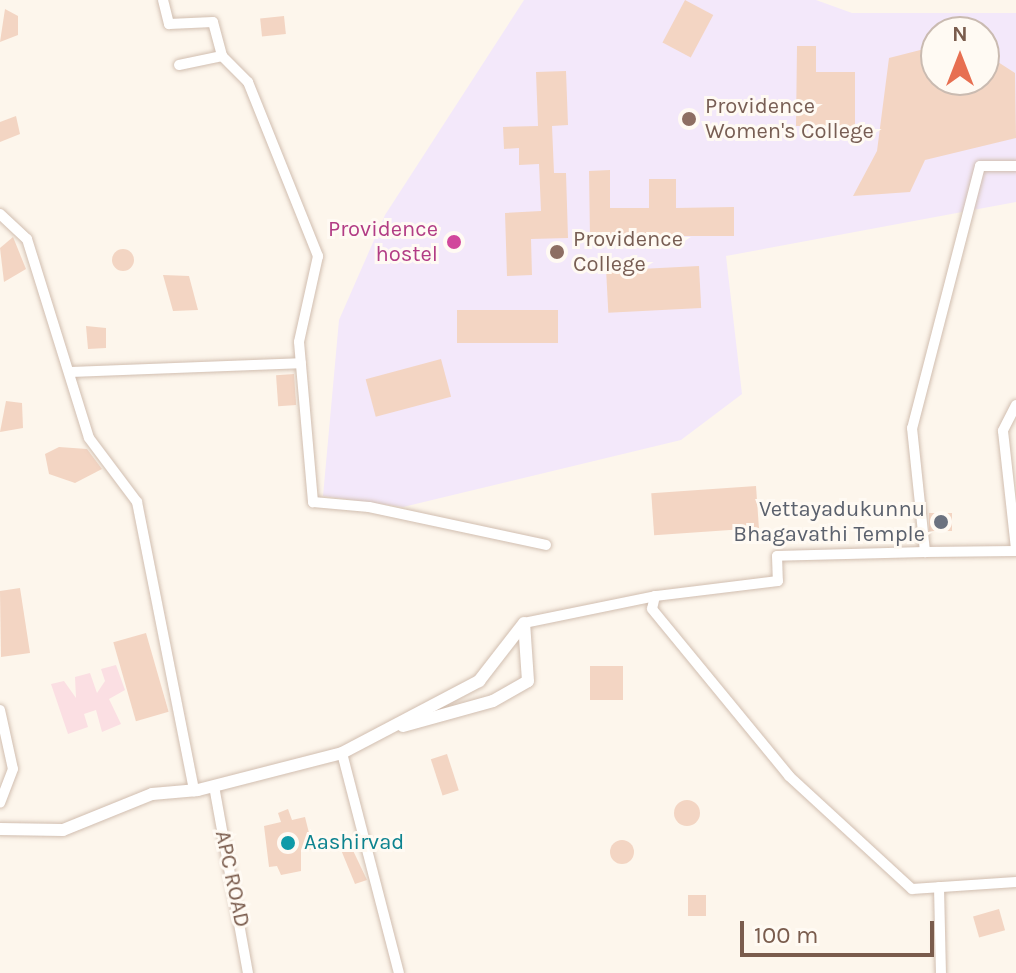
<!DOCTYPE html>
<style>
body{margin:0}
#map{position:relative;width:1016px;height:973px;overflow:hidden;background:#fdf6ec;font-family:Karla,sans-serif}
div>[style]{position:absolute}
.education>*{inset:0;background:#f3e8fa}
.medical>*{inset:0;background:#fbdfe3}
.building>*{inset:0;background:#f3d5c3;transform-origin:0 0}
.round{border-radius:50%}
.roads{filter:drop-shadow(0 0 2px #d1beb0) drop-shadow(0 0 2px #d1beb0)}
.minor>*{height:10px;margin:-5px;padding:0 5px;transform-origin:5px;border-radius:5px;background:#fff}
.tertiary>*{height:12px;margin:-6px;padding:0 6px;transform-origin:6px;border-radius:6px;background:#fff}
.dots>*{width:22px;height:22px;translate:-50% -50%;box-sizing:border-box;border:4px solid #fffaf3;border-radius:50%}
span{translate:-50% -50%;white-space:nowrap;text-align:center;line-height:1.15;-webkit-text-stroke:6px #fffaf3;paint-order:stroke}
.education-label{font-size:22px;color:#785e54}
.left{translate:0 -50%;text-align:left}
.hotel-label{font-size:22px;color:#b23c85}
.right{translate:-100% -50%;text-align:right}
.worship-label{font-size:22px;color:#5b616d}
.culture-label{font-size:22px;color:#0d838f}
.street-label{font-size:22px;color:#7a5c4d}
.north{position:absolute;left:920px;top:16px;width:80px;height:80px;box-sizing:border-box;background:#fffaf3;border:2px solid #cabbb1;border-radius:50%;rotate:0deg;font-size:22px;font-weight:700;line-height:32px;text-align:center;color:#7a5c4d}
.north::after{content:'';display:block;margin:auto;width:28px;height:36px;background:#e76f51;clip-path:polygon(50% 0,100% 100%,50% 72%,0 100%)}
.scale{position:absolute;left:740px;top:921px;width:194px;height:36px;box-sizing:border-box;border:4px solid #7a5c4d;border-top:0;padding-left:10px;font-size:24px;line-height:28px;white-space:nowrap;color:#7a5c4d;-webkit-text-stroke:6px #fffaf3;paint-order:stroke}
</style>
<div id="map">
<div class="education">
<i style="clip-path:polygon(evenodd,524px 0,816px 0,852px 13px,1016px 13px,1016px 202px,726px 256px,742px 394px,681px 440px,403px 507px,323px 496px,339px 320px,385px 215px,524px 0,936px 32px,984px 32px,984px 80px,936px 80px,936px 32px)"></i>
</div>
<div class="medical">
<i style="clip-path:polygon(116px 665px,125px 690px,109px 699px,121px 724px,102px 732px,96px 710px,84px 714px,88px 727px,68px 734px,51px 684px,64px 681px,76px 698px,75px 677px,90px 673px,97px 693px,105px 681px,101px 669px)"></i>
</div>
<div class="building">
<i style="left:685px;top:0;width:32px;height:48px;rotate:28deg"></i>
<i style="clip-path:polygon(5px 9px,18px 16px,18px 35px,0 42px)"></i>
<i style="left:284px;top:16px;width:18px;height:24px;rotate:84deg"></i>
<i style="clip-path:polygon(797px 46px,816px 46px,816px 72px,855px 72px,855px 126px,796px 126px)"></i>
<i style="clip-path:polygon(936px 46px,936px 80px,984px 80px,984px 53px,1015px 73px,1016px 138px,925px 160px,910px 192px,853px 196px,877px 151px,889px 58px)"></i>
<i style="clip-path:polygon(566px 71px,568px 125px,552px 126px,554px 173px,566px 173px,568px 238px,531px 239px,532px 275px,507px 276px,505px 213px,541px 211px,539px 164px,519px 165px,519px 148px,504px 149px,503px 127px,538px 126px,536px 72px)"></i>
<i style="clip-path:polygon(16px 116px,20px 134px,0 142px,0 122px)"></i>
<i style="clip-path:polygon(610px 170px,610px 208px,649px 208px,649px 179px,676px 179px,676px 208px,734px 207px,734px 236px,673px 236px,674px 246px,656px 246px,656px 237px,590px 238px,589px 171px)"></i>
<i style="clip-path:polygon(13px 237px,26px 269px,4px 282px,0 248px)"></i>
<i class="round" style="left:112px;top:249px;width:22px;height:22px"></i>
<i style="left:699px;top:266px;width:42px;height:93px;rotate:87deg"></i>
<i style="clip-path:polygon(163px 275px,189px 276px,198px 310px,173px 311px)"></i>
<i style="left:558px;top:310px;width:33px;height:101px;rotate:90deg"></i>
<i style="clip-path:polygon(86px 326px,106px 328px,106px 348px,88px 349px)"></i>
<i style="left:441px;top:359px;width:39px;height:78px;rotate:75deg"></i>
<i style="left:294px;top:374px;width:31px;height:18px;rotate:86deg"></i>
<i style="clip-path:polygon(6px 401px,22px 403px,23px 428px,0 432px)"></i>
<i style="clip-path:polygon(59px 447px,87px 449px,102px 469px,75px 483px,49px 474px,45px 454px)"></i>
<i style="left:756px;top:486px;width:42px;height:105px;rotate:86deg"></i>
<i style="left:929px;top:513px;width:23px;height:18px"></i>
<i style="clip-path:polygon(20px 588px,30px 653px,1px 657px,0 591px)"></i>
<i style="left:146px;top:633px;width:82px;height:34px;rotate:74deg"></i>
<i style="left:590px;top:666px;width:33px;height:34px"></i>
<i style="left:447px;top:754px;width:38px;height:17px;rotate:72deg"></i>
<i class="round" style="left:674px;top:800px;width:26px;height:26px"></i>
<i style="clip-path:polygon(288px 809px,292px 820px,305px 817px,313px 849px,301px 852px,301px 871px,281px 875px,277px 866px,269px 867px,264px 826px,281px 822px,278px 813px)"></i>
<i class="round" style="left:610px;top:840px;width:24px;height:24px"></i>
<i style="clip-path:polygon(349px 842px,367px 880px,355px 884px,339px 845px)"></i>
<i style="left:688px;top:895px;width:18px;height:21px"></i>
<i style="left:999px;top:909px;width:22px;height:27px;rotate:74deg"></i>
</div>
<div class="roads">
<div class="minor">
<i style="left:163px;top:0;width:25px;rotate:76deg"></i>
<i style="left:169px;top:24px;width:44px;rotate:-2.6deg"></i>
<i style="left:213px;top:22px;width:35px;rotate:75deg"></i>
<i style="left:222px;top:56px;width:37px;rotate:45deg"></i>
<i style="left:248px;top:82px;width:188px;rotate:68.1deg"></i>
<i style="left:318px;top:256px;width:88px;rotate:102.5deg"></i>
<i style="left:299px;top:342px;width:161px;rotate:85deg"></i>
<i style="left:313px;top:502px;width:56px;rotate:5.1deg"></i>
<i style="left:369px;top:507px;width:181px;rotate:12.1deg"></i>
<i style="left:179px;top:65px;width:44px;rotate:-11.8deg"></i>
<i style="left:1016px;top:166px;width:36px;rotate:180deg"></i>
<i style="left:980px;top:166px;width:271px;rotate:104.5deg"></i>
<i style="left:912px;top:428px;width:125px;rotate:84deg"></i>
<i style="left:925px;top:552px;width:148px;rotate:178.5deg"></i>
<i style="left:777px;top:556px;width:25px;rotate:88deg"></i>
<i style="left:778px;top:581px;width:124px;rotate:173deg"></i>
<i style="left:655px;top:596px;width:13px;rotate:103deg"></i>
<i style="left:652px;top:609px;width:216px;rotate:50.6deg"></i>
<i style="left:789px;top:776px;width:167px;rotate:42.6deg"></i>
<i style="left:912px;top:889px;width:104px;rotate:-3.9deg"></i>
<i style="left:0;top:214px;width:37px;rotate:43deg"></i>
<i style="left:27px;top:239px;width:208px;rotate:72.7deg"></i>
<i style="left:89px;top:438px;width:80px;rotate:53.1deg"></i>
<i style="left:137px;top:502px;width:295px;rotate:78.8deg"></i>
<i style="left:69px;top:372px;width:232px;rotate:-2.2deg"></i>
<i style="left:1016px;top:405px;width:29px;rotate:117deg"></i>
<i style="left:1003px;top:431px;width:118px;rotate:83.7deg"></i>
<i style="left:925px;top:552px;width:91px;rotate:-0.6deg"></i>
<i style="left:524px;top:623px;width:134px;rotate:-11.6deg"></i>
<i style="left:0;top:710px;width:60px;rotate:77.6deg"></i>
<i style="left:13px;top:769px;width:36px;rotate:111deg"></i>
<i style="left:342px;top:753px;width:227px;rotate:75.5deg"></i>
<i style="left:214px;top:786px;width:190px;rotate:79.7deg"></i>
<i style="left:939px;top:887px;width:86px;rotate:88.7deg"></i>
</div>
<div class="tertiary">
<i style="left:403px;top:726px;width:93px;rotate:-15.5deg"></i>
<i style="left:493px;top:701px;width:40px;rotate:-29.7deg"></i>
<i style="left:528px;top:681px;width:58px;rotate:-93.9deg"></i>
<i style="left:0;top:829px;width:63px;rotate:0.9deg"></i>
<i style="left:63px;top:830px;width:96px;rotate:-22deg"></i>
<i style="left:152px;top:794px;width:46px;rotate:-5deg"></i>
<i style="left:198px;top:790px;width:149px;rotate:-14.4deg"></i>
<i style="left:342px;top:753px;width:155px;rotate:-27.7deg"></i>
<i style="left:479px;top:681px;width:73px;rotate:-52.2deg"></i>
</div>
</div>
<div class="dots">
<i style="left:689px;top:119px;background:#8d6e63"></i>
<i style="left:454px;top:242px;background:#d1479c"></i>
<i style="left:557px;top:252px;background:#8d6e63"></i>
<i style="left:941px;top:522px;background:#6b7280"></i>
<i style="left:288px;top:843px;background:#0f9aa8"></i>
</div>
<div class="education-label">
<span class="left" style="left:705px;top:119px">Providence<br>Women's College</span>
<span class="left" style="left:573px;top:252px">Providence<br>College</span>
</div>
<div class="hotel-label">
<span class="right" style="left:438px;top:242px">Providence<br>hostel</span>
</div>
<div class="worship-label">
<span class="right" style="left:925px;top:522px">Vettayadukunnu<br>Bhagavathi Temple</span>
</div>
<div class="culture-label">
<span class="left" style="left:304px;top:843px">Aashirvad</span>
</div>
<div class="street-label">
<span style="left:232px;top:879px;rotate:78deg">APC ROAD</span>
</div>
<div class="north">N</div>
<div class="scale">100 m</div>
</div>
